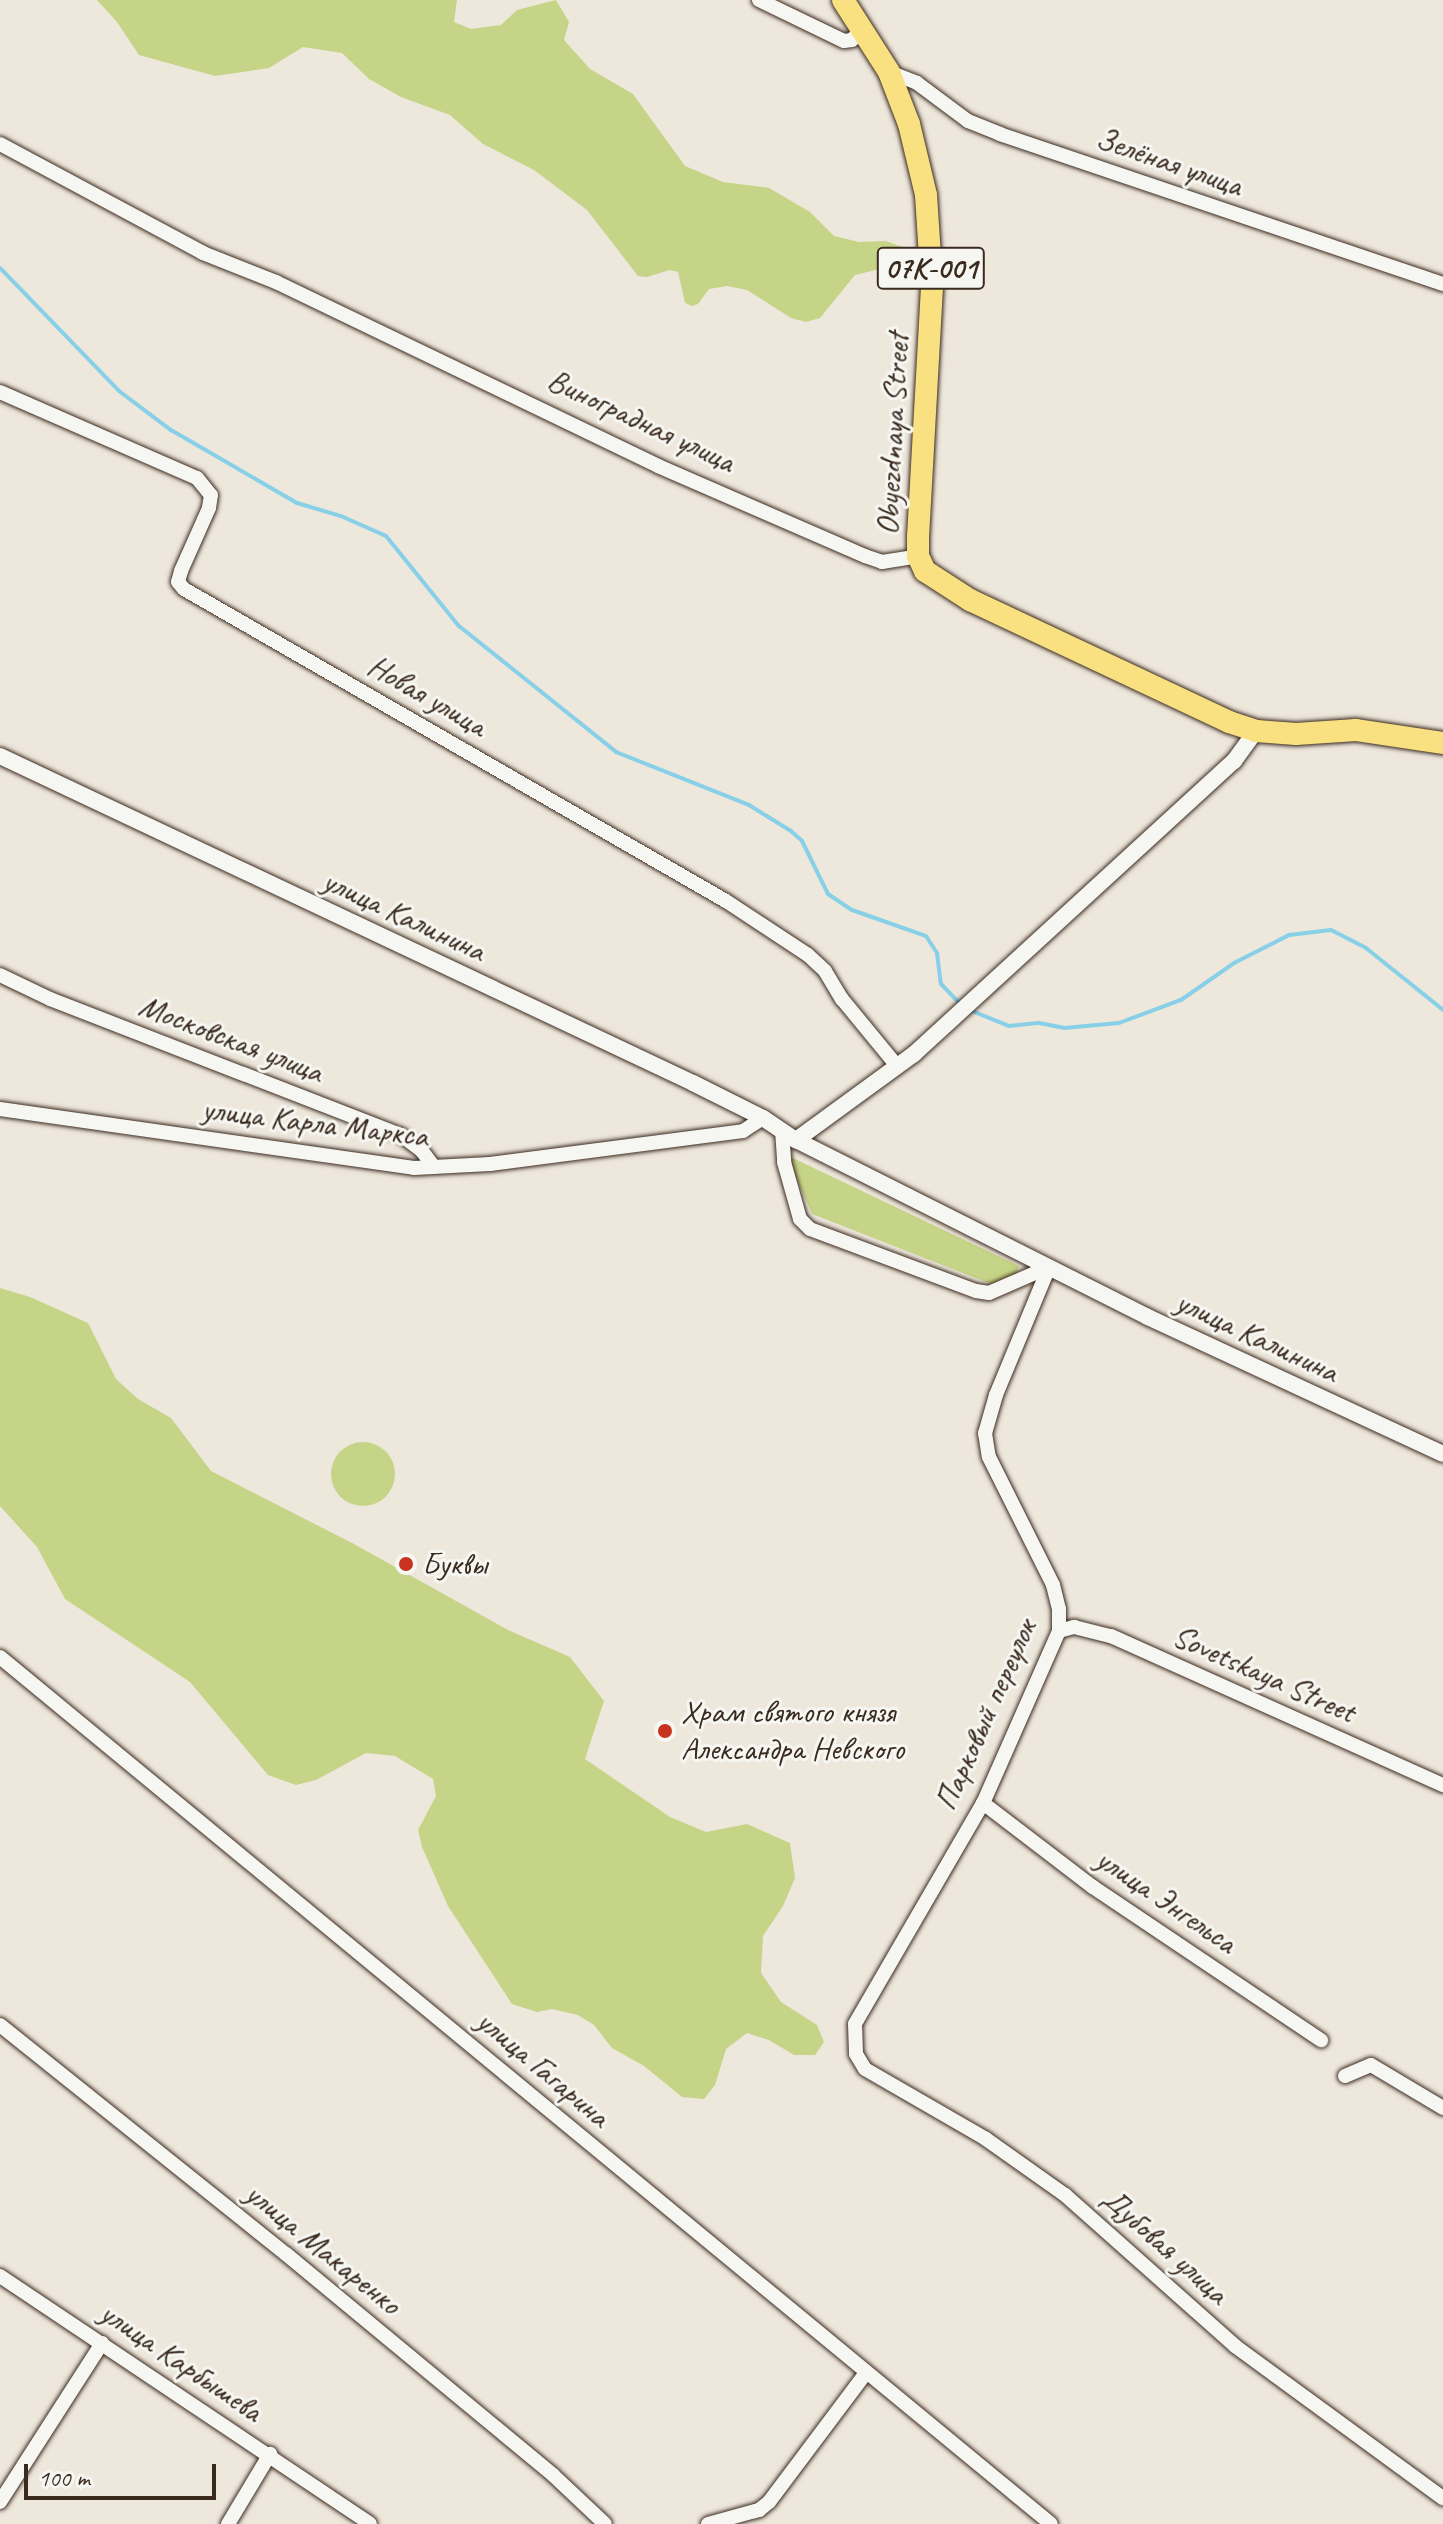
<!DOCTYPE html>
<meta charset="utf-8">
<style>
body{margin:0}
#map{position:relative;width:1443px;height:2524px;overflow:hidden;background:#eee7dc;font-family:Caveat,sans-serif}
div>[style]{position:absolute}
.green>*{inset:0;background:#c6d487}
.round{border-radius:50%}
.stream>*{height:4px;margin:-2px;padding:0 2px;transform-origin:2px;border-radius:2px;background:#87d0e8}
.roads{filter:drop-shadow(0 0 2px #3b2a1e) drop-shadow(0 0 2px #3b2a1e)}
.minor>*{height:14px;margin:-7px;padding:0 7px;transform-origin:7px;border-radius:7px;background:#f6f6f2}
.tertiary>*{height:16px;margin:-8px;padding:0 8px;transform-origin:8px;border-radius:8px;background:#f6f6f2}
.primary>*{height:22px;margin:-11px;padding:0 11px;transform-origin:11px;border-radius:11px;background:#f9e181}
.dots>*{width:22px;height:22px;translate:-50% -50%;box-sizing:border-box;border:4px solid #f6f6f2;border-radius:50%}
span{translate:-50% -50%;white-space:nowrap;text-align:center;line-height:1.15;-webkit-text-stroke:6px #f6f6f2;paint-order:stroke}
.shield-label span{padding:2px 6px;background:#f6f6f2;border:2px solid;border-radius:6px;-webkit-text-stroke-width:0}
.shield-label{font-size:30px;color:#3b2a1e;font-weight:700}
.street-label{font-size:32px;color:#3b2a1e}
.poi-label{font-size:32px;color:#3b2a1e}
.left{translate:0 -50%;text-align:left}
.scale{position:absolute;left:24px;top:2464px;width:192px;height:36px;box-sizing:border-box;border:4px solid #3b2a1e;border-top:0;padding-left:10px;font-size:24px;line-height:28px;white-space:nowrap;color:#3b2a1e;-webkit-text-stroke:6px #f6f6f2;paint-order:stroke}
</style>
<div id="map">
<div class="green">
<i style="clip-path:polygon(97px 0,457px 0,454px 22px,471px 29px,501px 25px,517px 10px,556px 0,569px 22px,564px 40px,590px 69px,633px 94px,685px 166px,723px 182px,769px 188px,810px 212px,834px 236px,859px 242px,886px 241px,905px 248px,911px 257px,905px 270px,884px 268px,855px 275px,820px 318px,806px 322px,791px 318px,747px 290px,727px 286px,709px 289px,698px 304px,692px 306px,685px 303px,678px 272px,670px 270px,647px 277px,638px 276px,587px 210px,534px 170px,483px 144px,450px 115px,401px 97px,369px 79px,342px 53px,303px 47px,269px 68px,215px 76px,139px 55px,117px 22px)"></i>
<i style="clip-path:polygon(793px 1158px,1019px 1266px,1017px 1273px,991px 1284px,812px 1214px,789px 1161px)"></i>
<i style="clip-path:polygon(0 1288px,30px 1297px,88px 1323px,116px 1379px,138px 1399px,171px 1418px,211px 1471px,354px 1544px,508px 1630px,570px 1657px,604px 1701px,585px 1759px,670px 1817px,706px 1832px,747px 1824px,790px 1843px,795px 1878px,783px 1906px,763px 1936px,761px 1973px,781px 2002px,817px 2025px,824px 2042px,815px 2055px,794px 2055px,769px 2040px,747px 2033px,726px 2049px,715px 2085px,704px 2099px,682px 2097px,644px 2066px,612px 2048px,594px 2025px,578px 2015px,552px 2009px,537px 2012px,512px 2004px,448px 1906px,422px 1847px,418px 1830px,436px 1796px,433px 1779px,395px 1756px,366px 1753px,316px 1780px,296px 1785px,268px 1775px,190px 1682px,65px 1599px,37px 1547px,0 1506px)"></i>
<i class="round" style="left:331px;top:1442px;width:64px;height:64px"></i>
</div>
<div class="stream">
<i style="left:0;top:268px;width:171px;rotate:45.9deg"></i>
<i style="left:119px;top:391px;width:65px;rotate:36.9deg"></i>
<i style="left:171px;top:430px;width:146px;rotate:30.1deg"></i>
<i style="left:297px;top:503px;width:46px;rotate:16.5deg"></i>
<i style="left:341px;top:516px;width:49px;rotate:24deg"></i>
<i style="left:386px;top:536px;width:116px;rotate:51deg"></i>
<i style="left:459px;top:626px;width:201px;rotate:38.7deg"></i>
<i style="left:616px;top:752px;width:143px;rotate:21.7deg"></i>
<i style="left:749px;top:805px;width:49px;rotate:31.8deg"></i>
<i style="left:791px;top:831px;width:15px;rotate:42deg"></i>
<i style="left:802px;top:841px;width:59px;rotate:63.9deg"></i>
<i style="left:828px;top:894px;width:29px;rotate:34deg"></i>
<i style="left:852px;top:910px;width:78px;rotate:19.4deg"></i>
<i style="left:926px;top:936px;width:20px;rotate:57deg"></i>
<i style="left:937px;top:953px;width:31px;rotate:83deg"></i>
<i style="left:941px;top:984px;width:28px;rotate:46deg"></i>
<i style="left:967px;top:1009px;width:45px;rotate:22deg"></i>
<i style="left:1009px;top:1026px;width:30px;rotate:-6deg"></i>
<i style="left:1039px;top:1023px;width:25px;rotate:11deg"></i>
<i style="left:1064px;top:1028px;width:55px;rotate:-5.2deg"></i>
<i style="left:1119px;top:1023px;width:66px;rotate:-20.4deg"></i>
<i style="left:1181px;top:1000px;width:65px;rotate:-34.9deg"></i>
<i style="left:1234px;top:963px;width:62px;rotate:-27deg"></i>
<i style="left:1289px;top:935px;width:42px;rotate:-6.8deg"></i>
<i style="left:1331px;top:930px;width:39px;rotate:27deg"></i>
<i style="left:1366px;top:948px;width:99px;rotate:38.8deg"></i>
</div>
<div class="roads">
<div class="minor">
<i style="left:759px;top:0;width:94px;rotate:25.8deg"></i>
<i style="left:844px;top:41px;width:8px;rotate:-7deg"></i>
<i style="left:852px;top:40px;width:17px;rotate:-50deg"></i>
<i style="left:889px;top:72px;width:30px;rotate:21deg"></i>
<i style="left:917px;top:83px;width:64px;rotate:36.7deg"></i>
<i style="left:968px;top:121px;width:35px;rotate:22deg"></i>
<i style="left:1000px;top:134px;width:468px;rotate:18.7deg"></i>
<i style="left:0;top:144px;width:230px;rotate:28.2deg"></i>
<i style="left:203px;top:253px;width:79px;rotate:21.7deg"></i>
<i style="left:276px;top:282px;width:424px;rotate:25.7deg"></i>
<i style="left:658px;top:466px;width:226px;rotate:23.5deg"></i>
<i style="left:865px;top:556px;width:18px;rotate:19deg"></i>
<i style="left:882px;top:562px;width:36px;rotate:-9deg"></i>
<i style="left:0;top:392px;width:215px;rotate:23.6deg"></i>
<i style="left:197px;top:478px;width:22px;rotate:51deg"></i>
<i style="left:211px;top:495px;width:13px;rotate:99deg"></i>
<i style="left:209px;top:508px;width:69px;rotate:114deg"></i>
<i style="left:181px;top:571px;width:11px;rotate:105deg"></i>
<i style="left:178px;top:582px;width:9px;rotate:49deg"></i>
<i style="left:184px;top:589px;width:625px;rotate:29.93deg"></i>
<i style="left:726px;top:901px;width:98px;rotate:33.4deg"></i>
<i style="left:808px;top:955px;width:23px;rotate:43deg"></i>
<i style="left:825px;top:971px;width:33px;rotate:59deg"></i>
<i style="left:842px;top:999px;width:87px;rotate:50.6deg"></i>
<i style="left:0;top:975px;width:55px;rotate:25.6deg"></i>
<i style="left:50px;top:999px;width:376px;rotate:21.2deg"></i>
<i style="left:401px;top:1135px;width:26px;rotate:37deg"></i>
<i style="left:422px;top:1151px;width:20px;rotate:53deg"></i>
<i style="left:0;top:1109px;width:418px;rotate:8.1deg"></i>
<i style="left:414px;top:1168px;width:76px;rotate:-3deg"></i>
<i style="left:490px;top:1164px;width:255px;rotate:-7.4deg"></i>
<i style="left:743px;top:1131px;width:24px;rotate:-33deg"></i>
<i style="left:782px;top:1130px;width:32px;rotate:86deg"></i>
<i style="left:784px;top:1162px;width:59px;rotate:74.3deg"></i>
<i style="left:800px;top:1219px;width:14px;rotate:45deg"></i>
<i style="left:810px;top:1229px;width:177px;rotate:20.5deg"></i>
<i style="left:976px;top:1291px;width:13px;rotate:9deg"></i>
<i style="left:989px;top:1293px;width:65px;rotate:-23.4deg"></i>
<i style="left:1049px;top:1267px;width:139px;rotate:112.5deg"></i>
<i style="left:996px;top:1395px;width:40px;rotate:106deg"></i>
<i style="left:985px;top:1433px;width:24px;rotate:81deg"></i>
<i style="left:989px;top:1457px;width:143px;rotate:63.4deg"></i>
<i style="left:1053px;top:1585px;width:25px;rotate:76deg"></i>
<i style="left:1059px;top:1609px;width:22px;rotate:90deg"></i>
<i style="left:1059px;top:1631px;width:188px;rotate:113.8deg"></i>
<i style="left:983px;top:1803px;width:255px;rotate:120.1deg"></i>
<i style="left:855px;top:2024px;width:30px;rotate:88deg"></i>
<i style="left:856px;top:2054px;width:17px;rotate:59deg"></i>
<i style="left:865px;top:2069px;width:140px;rotate:30deg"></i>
<i style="left:986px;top:2139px;width:97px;rotate:35.3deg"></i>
<i style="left:1065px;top:2195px;width:227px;rotate:41.6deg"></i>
<i style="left:1235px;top:2346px;width:258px;rotate:36.2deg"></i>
<i style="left:1059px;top:1631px;width:16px;rotate:-15deg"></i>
<i style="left:1074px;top:1627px;width:38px;rotate:14deg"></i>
<i style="left:1111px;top:1636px;width:364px;rotate:24.2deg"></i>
<i style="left:0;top:1657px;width:1362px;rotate:39.52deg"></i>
<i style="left:983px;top:1803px;width:138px;rotate:37.4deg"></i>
<i style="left:1093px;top:1887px;width:275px;rotate:33.9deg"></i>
<i style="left:0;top:2025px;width:366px;rotate:38.7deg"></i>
<i style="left:286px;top:2254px;width:347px;rotate:39.6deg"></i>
<i style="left:553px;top:2475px;width:71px;rotate:43.3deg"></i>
<i style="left:1345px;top:2076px;width:28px;rotate:-23deg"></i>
<i style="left:1371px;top:2065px;width:84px;rotate:30.8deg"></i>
<i style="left:0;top:2276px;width:445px;rotate:33.8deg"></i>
<i style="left:0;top:2502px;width:189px;rotate:-57.3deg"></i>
<i style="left:228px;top:2524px;width:82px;rotate:-59deg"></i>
<i style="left:708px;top:2524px;width:53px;rotate:-15.4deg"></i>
<i style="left:759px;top:2510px;width:13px;rotate:-39deg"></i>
<i style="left:769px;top:2502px;width:161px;rotate:-53.1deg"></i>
</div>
<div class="tertiary">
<i style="left:0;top:756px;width:766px;rotate:25.26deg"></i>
<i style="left:693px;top:1083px;width:78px;rotate:26.6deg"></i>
<i style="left:763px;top:1118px;width:40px;rotate:34deg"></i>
<i style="left:796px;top:1140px;width:394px;rotate:26.7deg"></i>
<i style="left:1148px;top:1317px;width:325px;rotate:24.9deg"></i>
<i style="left:796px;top:1140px;width:146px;rotate:-36.1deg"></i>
<i style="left:914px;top:1054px;width:434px;rotate:-42.5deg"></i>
<i style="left:1234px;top:761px;width:37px;rotate:-54deg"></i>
</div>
<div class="primary">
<i style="left:843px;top:0;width:85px;rotate:57.4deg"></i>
<i style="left:889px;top:72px;width:56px;rotate:69deg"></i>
<i style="left:909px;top:124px;width:73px;rotate:76.5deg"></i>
<i style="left:926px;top:195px;width:92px;rotate:86.3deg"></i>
<i style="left:932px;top:287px;width:249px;rotate:93.2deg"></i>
<i style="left:918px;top:536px;width:20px;rotate:90deg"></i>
<i style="left:918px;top:556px;width:17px;rotate:65deg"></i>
<i style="left:925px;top:571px;width:54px;rotate:32.8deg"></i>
<i style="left:970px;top:600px;width:286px;rotate:25.2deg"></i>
<i style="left:1229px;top:722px;width:28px;rotate:18deg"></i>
<i style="left:1256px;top:731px;width:40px;rotate:4.3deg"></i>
<i style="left:1296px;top:734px;width:60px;rotate:-3.8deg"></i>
<i style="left:1356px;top:730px;width:88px;rotate:8.5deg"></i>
</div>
</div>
<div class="dots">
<i style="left:406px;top:1564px;background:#c8321e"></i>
<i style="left:665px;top:1731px;background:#c8321e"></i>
</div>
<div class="shield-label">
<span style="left:931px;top:268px">07К-001</span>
</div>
<div class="street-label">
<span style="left:1169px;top:162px;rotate:19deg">Зелёная улица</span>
<span style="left:641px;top:421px;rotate:25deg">Виноградная улица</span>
<span style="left:893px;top:434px;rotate:-87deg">Obyezdnaya Street</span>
<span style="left:427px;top:696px;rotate:30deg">Новая улица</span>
<span style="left:404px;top:916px;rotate:25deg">улица Калинина</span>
<span style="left:231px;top:1039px;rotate:21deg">Московская улица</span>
<span style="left:315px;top:1123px;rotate:7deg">улица Карла Маркса</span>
<span style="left:1257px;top:1337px;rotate:25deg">улица Калинина</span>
<span style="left:1264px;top:1674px;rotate:24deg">Sovetskaya Street</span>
<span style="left:986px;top:1715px;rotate:-66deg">Парковый переулок</span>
<span style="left:1166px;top:1901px;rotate:34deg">улица Энгельса</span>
<span style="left:543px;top:2069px;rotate:40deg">улица Гагарина</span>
<span style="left:1165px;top:2246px;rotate:42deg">Дубовая улица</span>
<span style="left:323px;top:2249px;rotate:39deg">улица Макаренко</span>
<span style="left:181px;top:2362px;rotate:34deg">улица Карбышева</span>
</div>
<div class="poi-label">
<span class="left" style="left:422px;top:1564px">Буквы</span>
<span class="left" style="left:681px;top:1731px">Храм святого князя<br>Александра Невского</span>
</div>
<div class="scale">100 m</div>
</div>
